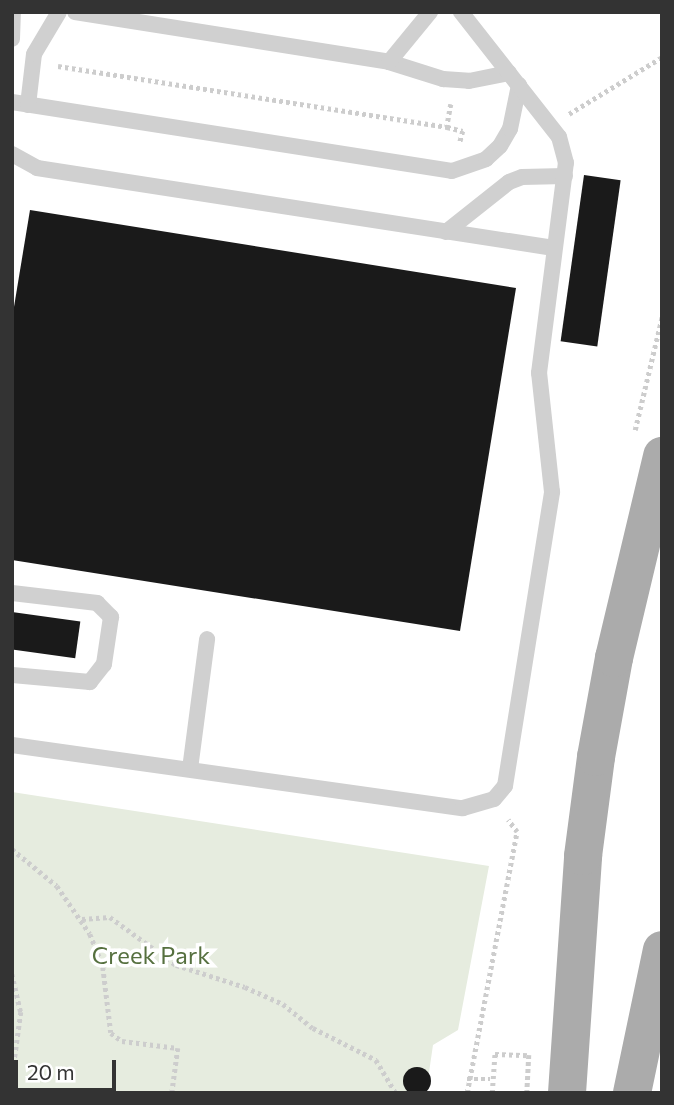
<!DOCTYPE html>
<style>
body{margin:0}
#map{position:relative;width:674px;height:1105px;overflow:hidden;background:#fff;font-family:Commissioner,sans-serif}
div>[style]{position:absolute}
.green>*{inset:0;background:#e6ecdf}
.building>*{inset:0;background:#1a1a1a;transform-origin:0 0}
.round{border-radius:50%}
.path>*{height:4.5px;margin-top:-2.25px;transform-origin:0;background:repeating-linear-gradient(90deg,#cdcdcd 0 3.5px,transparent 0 7px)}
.service>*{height:16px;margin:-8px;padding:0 8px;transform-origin:8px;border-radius:8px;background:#d0d0d0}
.primary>*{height:38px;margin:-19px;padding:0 19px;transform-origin:19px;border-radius:19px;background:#ababab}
span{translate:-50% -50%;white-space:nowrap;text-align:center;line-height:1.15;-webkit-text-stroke:7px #fff;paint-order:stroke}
.park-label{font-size:24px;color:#56703f}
.frame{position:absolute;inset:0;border:14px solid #333;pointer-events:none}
.scale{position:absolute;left:14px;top:1060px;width:102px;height:32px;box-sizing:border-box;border:4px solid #333;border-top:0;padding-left:9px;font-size:21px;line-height:24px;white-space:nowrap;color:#333;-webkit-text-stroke:5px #fff;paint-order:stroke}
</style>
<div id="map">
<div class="green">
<i style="clip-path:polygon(12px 792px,489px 866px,458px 1030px,433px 1045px,426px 1093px,12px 1093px)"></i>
</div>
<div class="building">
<i style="left:584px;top:175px;width:37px;height:168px;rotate:8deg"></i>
<i style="clip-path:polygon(30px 210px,516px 288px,460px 631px,12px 560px,12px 319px)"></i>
<i style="left:12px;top:612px;width:69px;height:37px;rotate:8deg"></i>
<i class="round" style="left:403px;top:1067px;width:28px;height:28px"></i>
</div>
<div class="path">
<i style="left:58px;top:66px;width:394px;rotate:8.9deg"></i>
<i style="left:451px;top:104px;width:23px;rotate:100deg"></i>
<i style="left:447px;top:127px;width:16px;rotate:14deg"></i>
<i style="left:463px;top:131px;width:11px;rotate:105deg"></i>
<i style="left:569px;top:114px;width:109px;rotate:-31.5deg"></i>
<i style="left:635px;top:430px;width:116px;rotate:-76.6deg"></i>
<i style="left:12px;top:849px;width:58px;rotate:39.4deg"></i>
<i style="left:57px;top:886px;width:58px;rotate:55.5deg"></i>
<i style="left:90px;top:934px;width:35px;rotate:68deg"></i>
<i style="left:103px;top:967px;width:66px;rotate:83.1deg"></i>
<i style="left:111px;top:1033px;width:14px;rotate:36deg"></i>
<i style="left:122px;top:1041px;width:56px;rotate:7.1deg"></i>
<i style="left:178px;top:1048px;width:45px;rotate:97.6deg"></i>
<i style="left:82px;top:919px;width:28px;rotate:-4deg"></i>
<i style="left:110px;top:917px;width:82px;rotate:36deg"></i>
<i style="left:176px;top:965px;width:72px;rotate:17.7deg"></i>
<i style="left:245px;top:987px;width:42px;rotate:24.1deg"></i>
<i style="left:283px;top:1004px;width:38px;rotate:39deg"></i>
<i style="left:313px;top:1028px;width:71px;rotate:26.9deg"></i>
<i style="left:376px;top:1060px;width:39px;rotate:59deg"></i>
<i style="left:12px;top:974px;width:39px;rotate:77deg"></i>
<i style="left:21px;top:1012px;width:68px;rotate:97.7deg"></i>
<i style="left:467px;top:1079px;width:23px"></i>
<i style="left:467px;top:1093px;width:266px;rotate:-79.2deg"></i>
<i style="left:517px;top:832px;width:15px;rotate:-127deg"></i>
<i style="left:492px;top:1093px;width:39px;rotate:-86deg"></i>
<i style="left:495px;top:1054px;width:34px;rotate:2deg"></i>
<i style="left:529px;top:1055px;width:38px;rotate:93deg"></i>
</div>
<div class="service">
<i style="left:75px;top:12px;width:318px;rotate:9deg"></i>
<i style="left:389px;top:62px;width:57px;rotate:17.5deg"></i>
<i style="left:443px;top:79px;width:26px;rotate:4deg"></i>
<i style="left:469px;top:81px;width:41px;rotate:-11.3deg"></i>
<i style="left:12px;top:39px;width:27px;rotate:-88deg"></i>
<i style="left:389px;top:62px;width:65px;rotate:-50.6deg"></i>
<i style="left:12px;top:102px;width:445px;rotate:8.9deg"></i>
<i style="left:452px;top:171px;width:36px;rotate:-19deg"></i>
<i style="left:486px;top:159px;width:19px;rotate:-43deg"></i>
<i style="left:500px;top:146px;width:20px;rotate:-60deg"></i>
<i style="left:510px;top:129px;width:45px;rotate:-78.4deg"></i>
<i style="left:28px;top:105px;width:51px;rotate:-83.3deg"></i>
<i style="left:34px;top:54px;width:49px;rotate:-59.2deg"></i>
<i style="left:12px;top:154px;width:29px;rotate:29deg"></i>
<i style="left:37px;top:168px;width:523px;rotate:8.8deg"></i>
<i style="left:446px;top:232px;width:80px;rotate:-38.4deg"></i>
<i style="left:509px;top:182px;width:14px;rotate:-21deg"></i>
<i style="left:522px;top:177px;width:43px;rotate:-1.3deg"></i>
<i style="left:12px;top:593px;width:86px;rotate:6.7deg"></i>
<i style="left:97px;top:603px;width:20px;rotate:45deg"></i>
<i style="left:111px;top:617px;width:48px;rotate:98.5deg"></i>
<i style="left:104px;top:664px;width:23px;rotate:128deg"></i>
<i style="left:90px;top:682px;width:78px;rotate:-174.9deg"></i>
<i style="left:12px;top:745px;width:455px;rotate:8deg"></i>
<i style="left:463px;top:808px;width:32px;rotate:-16deg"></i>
<i style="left:494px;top:799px;width:17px;rotate:-50deg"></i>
<i style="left:505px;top:786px;width:298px;rotate:-80.9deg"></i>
<i style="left:552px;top:492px;width:120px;rotate:-96.2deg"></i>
<i style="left:539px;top:373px;width:212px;rotate:-82.7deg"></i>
<i style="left:566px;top:163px;width:27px;rotate:-105deg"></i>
<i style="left:559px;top:137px;width:159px;rotate:-128.1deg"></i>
<i style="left:190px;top:769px;width:131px;rotate:-82.5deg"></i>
</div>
<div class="primary">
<i style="left:567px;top:1093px;width:238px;rotate:-86.1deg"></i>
<i style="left:583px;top:856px;width:100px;rotate:-82.5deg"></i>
<i style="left:596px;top:757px;width:101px;rotate:-79.7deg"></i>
<i style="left:614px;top:658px;width:208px;rotate:-76.6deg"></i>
<i style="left:632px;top:1093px;width:146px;rotate:-78.2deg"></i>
</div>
<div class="park-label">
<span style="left:151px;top:955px">Creek Park</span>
</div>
<div class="frame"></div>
<div class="scale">20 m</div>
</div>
